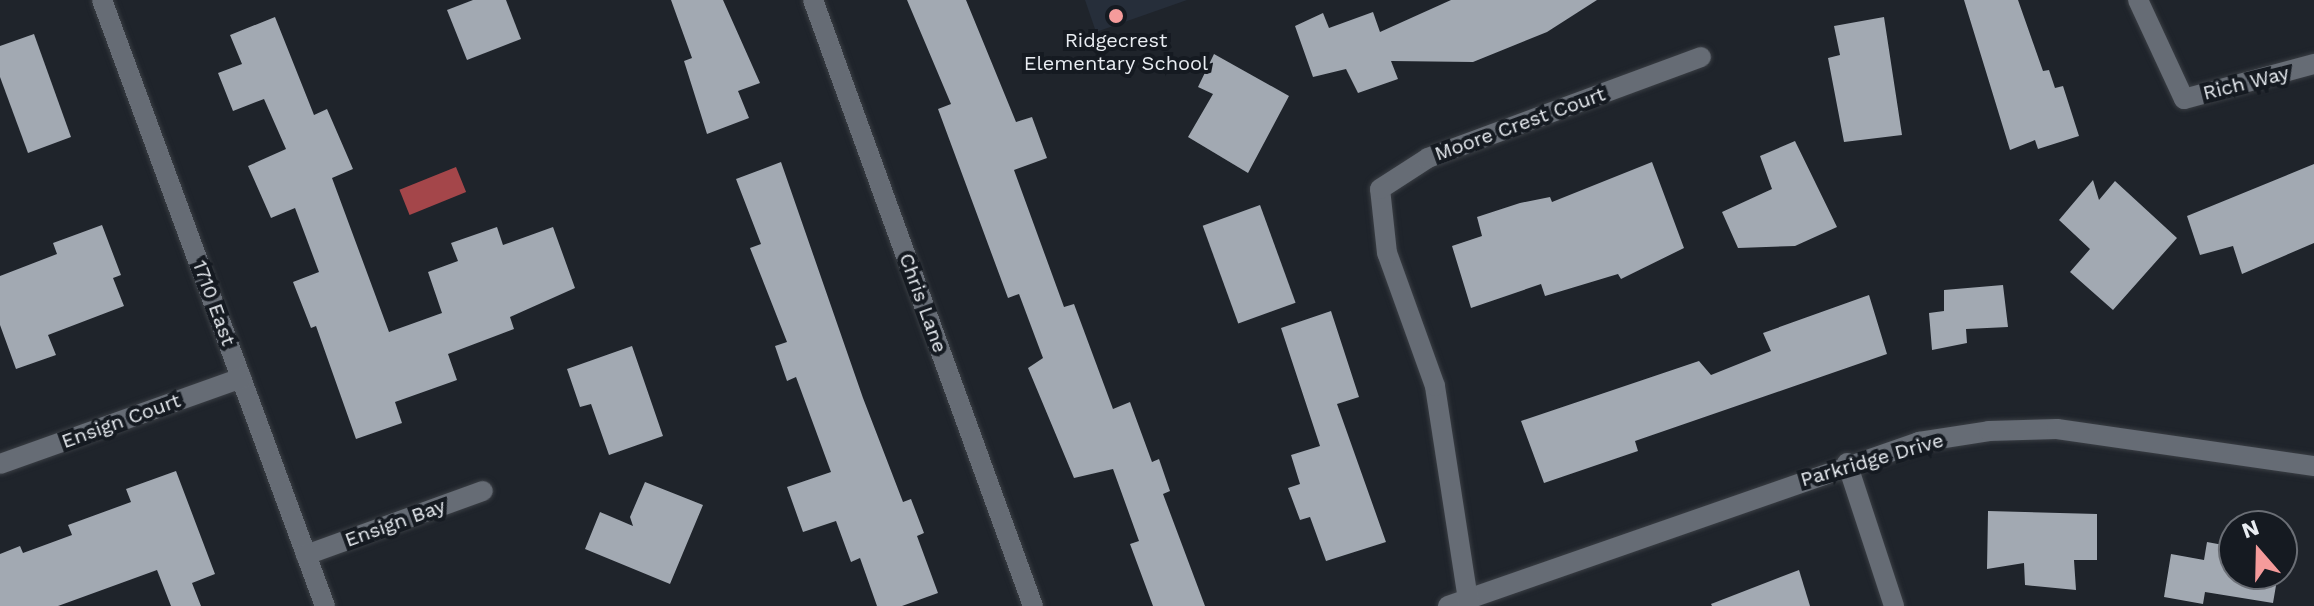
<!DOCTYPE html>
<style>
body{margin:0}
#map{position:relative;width:2314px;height:606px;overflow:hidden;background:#1f242b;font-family:"Work Sans",sans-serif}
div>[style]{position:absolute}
.built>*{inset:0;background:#262e3a}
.water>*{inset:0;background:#a4464a;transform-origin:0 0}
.building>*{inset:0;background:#a2a9b2;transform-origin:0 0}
.roads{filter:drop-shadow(0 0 2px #3a3e44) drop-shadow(0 0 2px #3a3e44)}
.minor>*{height:20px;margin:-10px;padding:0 10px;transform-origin:10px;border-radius:10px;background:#666c75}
.dots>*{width:22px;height:22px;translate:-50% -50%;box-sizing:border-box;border:4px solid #151a21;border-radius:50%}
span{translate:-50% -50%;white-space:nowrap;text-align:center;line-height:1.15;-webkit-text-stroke:8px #151a21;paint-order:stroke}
.poi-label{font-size:20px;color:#e9edf2}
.street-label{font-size:20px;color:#e9edf2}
.north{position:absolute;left:2218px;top:510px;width:80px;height:80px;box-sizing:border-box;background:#151a21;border:2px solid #6a6e75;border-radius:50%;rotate:340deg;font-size:22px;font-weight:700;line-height:32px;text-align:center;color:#e9edf2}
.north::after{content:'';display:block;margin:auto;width:28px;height:36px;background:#f59b9b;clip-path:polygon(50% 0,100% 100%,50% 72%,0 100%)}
</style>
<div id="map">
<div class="built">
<i style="clip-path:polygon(1085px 0,1187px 0,1096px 32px)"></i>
</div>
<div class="water">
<i style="left:456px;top:167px;width:27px;height:61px;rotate:68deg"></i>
</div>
<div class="building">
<i style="clip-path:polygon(473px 0,506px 0,521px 39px,467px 60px,447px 10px)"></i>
<i style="clip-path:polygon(671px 0,723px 0,760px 83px,738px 91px,749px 118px,707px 134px,684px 61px,692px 58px)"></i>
<i style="clip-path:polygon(907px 0,966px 0,1016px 122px,1032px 117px,1047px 158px,1014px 170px,1064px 307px,1074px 304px,1113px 409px,1130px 402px,1152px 462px,1159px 459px,1170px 491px,1163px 494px,1205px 606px,1153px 606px,1130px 544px,1139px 541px,1113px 469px,1074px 478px,1028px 368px,1043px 358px,1019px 294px,1008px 298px,938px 109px,951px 104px)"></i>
<i style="clip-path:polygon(1451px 0,1597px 0,1547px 32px,1473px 62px,1391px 61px,1398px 79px,1358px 93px,1346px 69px,1313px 77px,1295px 26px,1323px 13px,1329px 28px,1373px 12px,1380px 32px)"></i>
<i style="clip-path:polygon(1964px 0,2018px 0,2043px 71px,2049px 70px,2055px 88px,2063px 86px,2079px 136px,2038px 149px,2035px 140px,2010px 150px)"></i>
<i style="clip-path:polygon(275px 17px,314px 115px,327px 109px,353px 169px,332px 178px,389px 332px,442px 313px,428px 272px,458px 261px,451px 243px,497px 227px,503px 245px,553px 227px,575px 288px,510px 317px,514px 329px,448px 354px,457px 380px,395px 402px,402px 423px,356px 439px,316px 326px,311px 328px,293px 282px,319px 272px,295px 208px,271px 218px,248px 166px,286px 149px,264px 99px,233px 111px,218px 73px,242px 64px,230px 35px)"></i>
<i style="clip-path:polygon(1884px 17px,1902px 135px,1844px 142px,1828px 58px,1840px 55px,1834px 26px)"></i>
<i style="clip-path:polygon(34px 34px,71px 137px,28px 153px,0 77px,0 46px)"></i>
<i style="clip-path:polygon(1214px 54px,1289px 96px,1248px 173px,1188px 137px,1213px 94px,1198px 87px)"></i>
<i style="clip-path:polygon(1795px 141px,1837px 227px,1795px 246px,1738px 248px,1722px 212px,1772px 189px,1760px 156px)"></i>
<i style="clip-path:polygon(781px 162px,863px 398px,903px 502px,911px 499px,924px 533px,917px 536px,938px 593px,902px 606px,877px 606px,860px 558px,851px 562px,836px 521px,803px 532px,787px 487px,831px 472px,796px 377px,787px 381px,775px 346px,787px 342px,750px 248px,761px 244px,736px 179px)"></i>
<i style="clip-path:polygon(1652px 162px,1684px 248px,1621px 279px,1618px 274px,1545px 296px,1541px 284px,1471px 308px,1452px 246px,1482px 236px,1477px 217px,1520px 203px,1550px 197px,1552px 202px)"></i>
<i style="clip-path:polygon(2314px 164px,2314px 243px,2242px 274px,2233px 246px,2200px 255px,2187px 216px)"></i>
<i style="clip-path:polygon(2093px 180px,2099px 200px,2115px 181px,2177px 238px,2113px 310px,2070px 272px,2090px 249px,2059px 220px)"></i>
<i style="left:1260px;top:205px;width:104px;height:61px;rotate:70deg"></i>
<i style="clip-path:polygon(102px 225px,121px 275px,113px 278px,124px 306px,48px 335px,56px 355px,16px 369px,0 325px,0 276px,57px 254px,53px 243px)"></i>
<i style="clip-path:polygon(2003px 285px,2008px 327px,1966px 329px,1967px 343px,1932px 350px,1929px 313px,1944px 311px,1944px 290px)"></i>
<i style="clip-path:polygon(1869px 295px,1887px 354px,1635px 441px,1638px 451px,1544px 483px,1521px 421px,1699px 361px,1711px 375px,1771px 351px,1763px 333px)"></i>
<i style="clip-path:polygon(1331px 311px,1359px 397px,1337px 404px,1386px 542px,1326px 561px,1310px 517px,1300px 520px,1288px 488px,1300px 484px,1291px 455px,1320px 446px,1281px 328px)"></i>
<i style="clip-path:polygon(632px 346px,663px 436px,609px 455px,591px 404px,580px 407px,567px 369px)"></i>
<i style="clip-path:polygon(176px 471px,215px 574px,192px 583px,201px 606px,171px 606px,157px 570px,58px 606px,0 606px,0 554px,20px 546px,23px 553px,72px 535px,68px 525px,131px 502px,126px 489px)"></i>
<i style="clip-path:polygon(645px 482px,703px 505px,670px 584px,585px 549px,600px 512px,633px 526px,630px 517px)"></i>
<i style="clip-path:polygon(1988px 511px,2097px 514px,2097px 560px,2074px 560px,2076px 590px,2025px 585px,2024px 563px,1987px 569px)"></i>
<i style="clip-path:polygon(2207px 542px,2234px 547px,2234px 574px,2278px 574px,2273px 603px,2205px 592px,2203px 604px,2164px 597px,2171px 554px,2204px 560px)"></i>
<i style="clip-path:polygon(1799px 570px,1810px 606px,1712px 606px,1711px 604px)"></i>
</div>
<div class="roads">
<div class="minor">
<i style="left:102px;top:0;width:646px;rotate:69.8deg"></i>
<i style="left:813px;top:0;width:645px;rotate:70.05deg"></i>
<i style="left:2138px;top:0;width:109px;rotate:65.1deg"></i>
<i style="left:2184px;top:99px;width:135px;rotate:-15.1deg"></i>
<i style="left:1847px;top:463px;width:151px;rotate:71.8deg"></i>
<i style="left:0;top:464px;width:256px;rotate:-19.6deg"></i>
<i style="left:306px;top:555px;width:188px;rotate:-19.9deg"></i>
<i style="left:1448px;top:606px;width:499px;rotate:-19.2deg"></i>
<i style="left:1919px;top:442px;width:71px;rotate:-8.9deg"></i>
<i style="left:1989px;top:431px;width:68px;rotate:-1.7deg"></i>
<i style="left:2057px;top:429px;width:260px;rotate:8.2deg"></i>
<i style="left:1469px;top:606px;width:223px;rotate:-98.8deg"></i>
<i style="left:1435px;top:386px;width:141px;rotate:-109.8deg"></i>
<i style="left:1387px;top:253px;width:64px;rotate:-96.2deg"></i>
<i style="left:1380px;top:189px;width:57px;rotate:-32.9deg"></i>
<i style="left:1428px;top:158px;width:291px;rotate:-20.3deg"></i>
</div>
</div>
<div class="dots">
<i style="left:1116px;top:16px;background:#f59b9b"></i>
</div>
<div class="poi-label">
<span style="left:1116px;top:52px">Ridgecrest<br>Elementary School</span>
</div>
<div class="street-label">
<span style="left:2246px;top:83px;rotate:-14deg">Rich Way</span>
<span style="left:1520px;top:124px;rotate:-20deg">Moore Crest Court</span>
<span style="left:214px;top:303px;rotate:70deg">1710 East</span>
<span style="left:923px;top:303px;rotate:70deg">Chris Lane</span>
<span style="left:121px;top:421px;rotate:-20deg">Ensign Court</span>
<span style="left:1872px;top:460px;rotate:-16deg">Parkridge Drive</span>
<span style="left:395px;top:523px;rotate:-20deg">Ensign Bay</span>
</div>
<div class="north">N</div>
</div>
